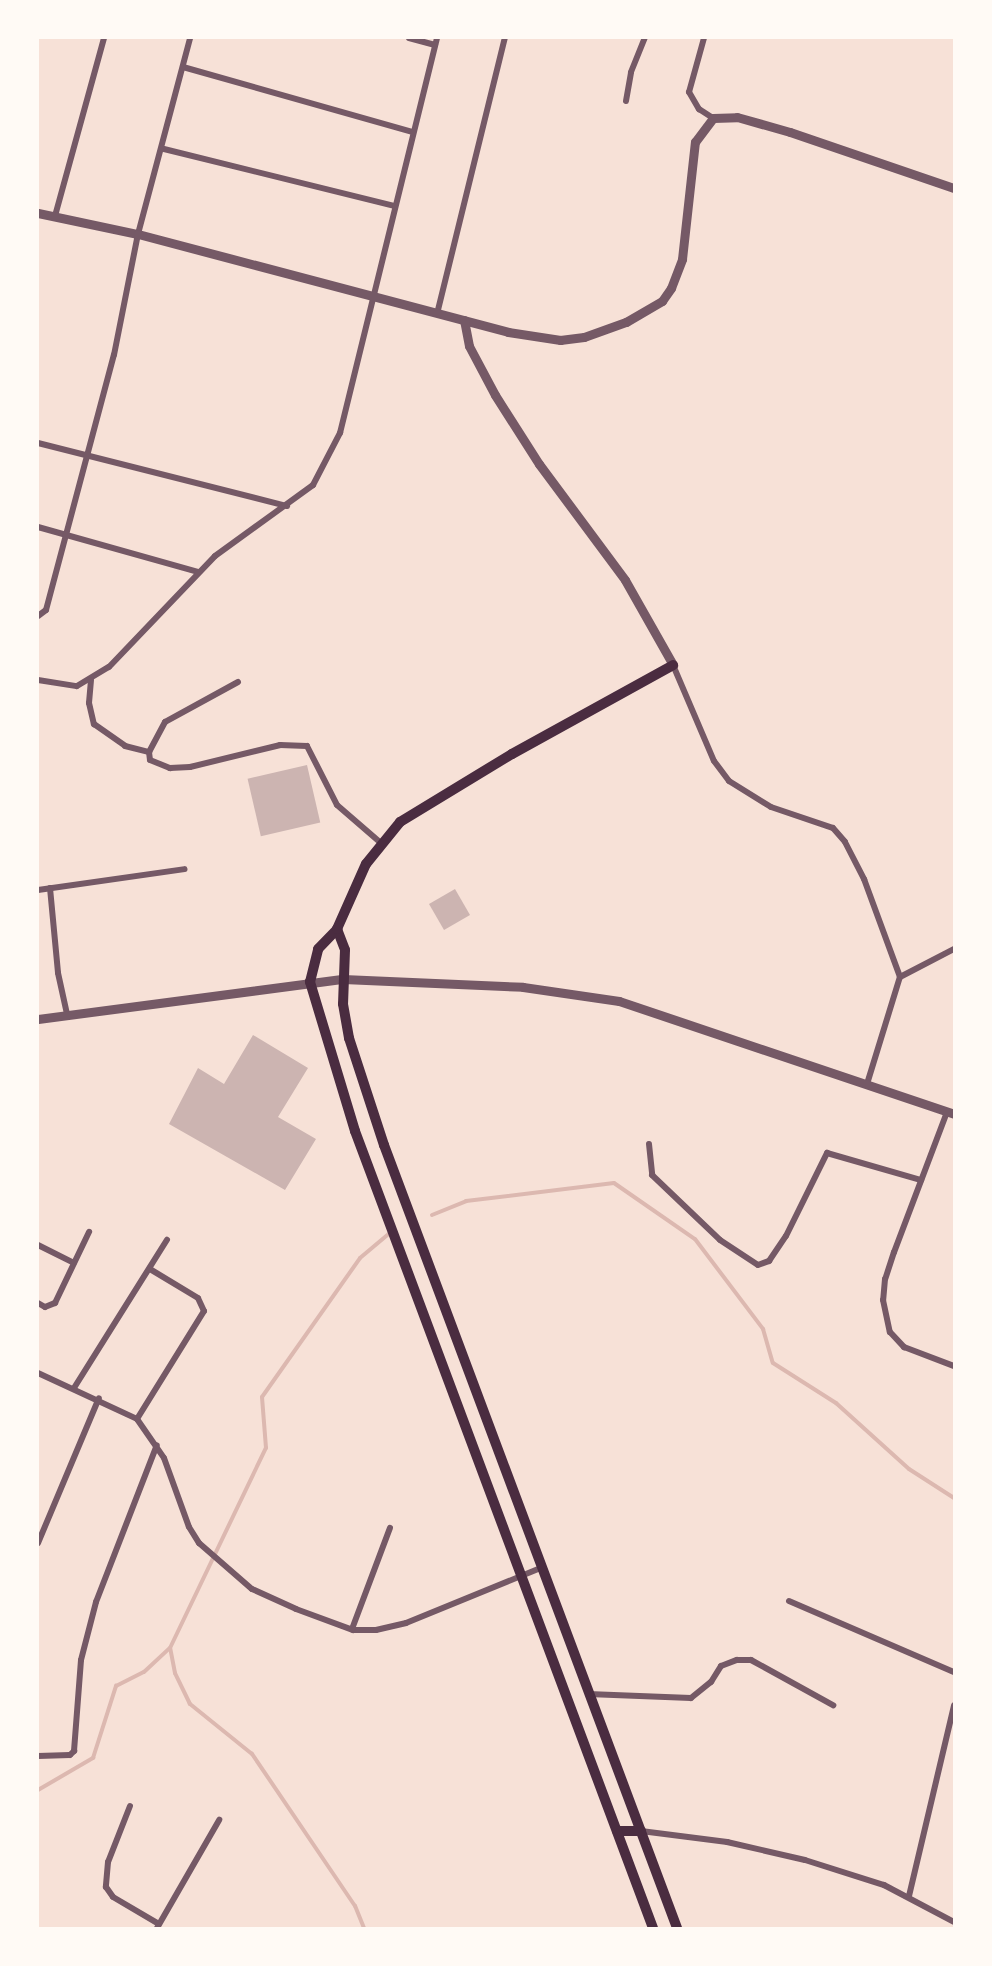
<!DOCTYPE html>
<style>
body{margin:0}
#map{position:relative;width:992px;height:1966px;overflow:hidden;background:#f7e1d7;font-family:"Nunito Sans",sans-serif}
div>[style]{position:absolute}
.stream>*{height:4px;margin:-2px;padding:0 2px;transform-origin:2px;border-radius:2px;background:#dcb8b0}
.building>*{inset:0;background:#ccb4b1;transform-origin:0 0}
.minor>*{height:6px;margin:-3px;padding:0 3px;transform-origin:3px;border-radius:3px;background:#755966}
.tertiary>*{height:9px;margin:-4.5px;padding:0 4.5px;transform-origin:4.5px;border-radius:4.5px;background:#755966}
.secondary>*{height:10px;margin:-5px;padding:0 5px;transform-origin:5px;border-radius:5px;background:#4a2c40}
span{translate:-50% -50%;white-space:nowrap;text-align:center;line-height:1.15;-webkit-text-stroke:4.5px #fffaf5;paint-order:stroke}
.frame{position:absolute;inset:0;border:39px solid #fffaf5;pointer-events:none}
</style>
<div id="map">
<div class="stream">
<i style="left:432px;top:1215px;width:37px;rotate:-22deg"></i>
<i style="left:466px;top:1201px;width:149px;rotate:-6.9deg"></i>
<i style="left:614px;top:1183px;width:98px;rotate:34.7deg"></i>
<i style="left:695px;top:1239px;width:113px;rotate:52.9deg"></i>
<i style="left:763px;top:1329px;width:35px;rotate:74deg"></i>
<i style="left:773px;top:1363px;width:75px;rotate:32.4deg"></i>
<i style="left:836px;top:1403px;width:98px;rotate:42.1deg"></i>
<i style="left:909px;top:1469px;width:54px;rotate:32.8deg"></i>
<i style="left:38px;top:1790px;width:64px;rotate:-30.2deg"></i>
<i style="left:93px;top:1758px;width:76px;rotate:-72.3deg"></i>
<i style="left:116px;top:1686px;width:31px;rotate:-27deg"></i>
<i style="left:144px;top:1672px;width:35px;rotate:-43deg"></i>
<i style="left:364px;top:1928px;width:24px;rotate:-112deg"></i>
<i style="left:355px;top:1906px;width:184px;rotate:-124.1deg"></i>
<i style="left:252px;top:1754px;width:80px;rotate:-141.1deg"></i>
<i style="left:190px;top:1704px;width:34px;rotate:-116deg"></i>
<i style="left:175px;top:1673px;width:25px;rotate:-101deg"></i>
<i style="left:170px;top:1648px;width:222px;rotate:-64.4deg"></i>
<i style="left:266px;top:1448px;width:51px;rotate:-94.5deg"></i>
<i style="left:262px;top:1397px;width:170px;rotate:-54.8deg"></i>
<i style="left:360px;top:1258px;width:40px;rotate:-40deg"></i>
</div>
<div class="building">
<i style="left:307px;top:765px;width:59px;height:61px;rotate:77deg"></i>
<i style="left:455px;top:889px;width:30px;height:30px;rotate:60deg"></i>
<i style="clip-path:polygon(253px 1035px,308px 1068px,278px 1117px,316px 1139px,285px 1190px,169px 1124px,198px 1068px,224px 1084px)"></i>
</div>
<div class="minor">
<i style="left:409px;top:38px;width:27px;rotate:15deg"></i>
<i style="left:704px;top:38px;width:56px;rotate:105.5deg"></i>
<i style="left:689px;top:92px;width:20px;rotate:60deg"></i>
<i style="left:699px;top:109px;width:17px;rotate:33deg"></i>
<i style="left:183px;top:67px;width:239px;rotate:15.8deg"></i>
<i style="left:626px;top:101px;width:29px;rotate:-80deg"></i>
<i style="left:631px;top:72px;width:37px;rotate:-68deg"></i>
<i style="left:164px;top:149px;width:238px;rotate:13.9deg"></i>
<i style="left:55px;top:216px;width:185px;rotate:-74.6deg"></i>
<i style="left:437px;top:314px;width:284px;rotate:-76.2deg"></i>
<i style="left:38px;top:443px;width:257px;rotate:14.2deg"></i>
<i style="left:38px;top:527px;width:166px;rotate:15.7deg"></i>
<i style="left:38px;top:616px;width:10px;rotate:-37deg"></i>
<i style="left:46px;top:610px;width:264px;rotate:-75.1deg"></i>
<i style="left:114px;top:355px;width:123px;rotate:-78.8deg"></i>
<i style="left:138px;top:234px;width:203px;rotate:-75.1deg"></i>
<i style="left:673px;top:665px;width:104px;rotate:66.9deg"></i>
<i style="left:714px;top:761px;width:25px;rotate:53deg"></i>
<i style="left:729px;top:781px;width:49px;rotate:31.8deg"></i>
<i style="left:771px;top:807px;width:65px;rotate:18.7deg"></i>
<i style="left:833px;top:828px;width:18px;rotate:49deg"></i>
<i style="left:845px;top:842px;width:42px;rotate:62.8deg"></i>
<i style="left:864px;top:879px;width:104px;rotate:69.8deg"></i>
<i style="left:38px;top:680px;width:39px;rotate:9deg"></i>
<i style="left:77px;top:686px;width:37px;rotate:-31deg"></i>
<i style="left:109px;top:667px;width:153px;rotate:-46.3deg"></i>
<i style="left:215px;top:556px;width:121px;rotate:-35.9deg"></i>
<i style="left:313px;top:485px;width:59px;rotate:-62.6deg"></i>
<i style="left:340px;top:433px;width:407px;rotate:-76.2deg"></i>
<i style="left:91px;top:680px;width:23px;rotate:95deg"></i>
<i style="left:89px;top:703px;width:22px;rotate:77deg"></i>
<i style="left:94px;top:724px;width:38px;rotate:35deg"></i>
<i style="left:125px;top:746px;width:25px;rotate:14deg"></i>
<i style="left:238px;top:682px;width:83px;rotate:151.3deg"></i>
<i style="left:165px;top:722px;width:34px;rotate:118deg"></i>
<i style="left:149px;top:752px;width:8px;rotate:83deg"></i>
<i style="left:150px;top:760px;width:22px;rotate:22deg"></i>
<i style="left:170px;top:768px;width:20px;rotate:-3deg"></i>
<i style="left:190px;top:767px;width:93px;rotate:-13.7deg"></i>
<i style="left:280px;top:745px;width:27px;rotate:2deg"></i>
<i style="left:307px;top:746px;width:66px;rotate:63deg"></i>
<i style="left:337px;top:805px;width:58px;rotate:40.8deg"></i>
<i style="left:50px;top:888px;width:85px;rotate:84.6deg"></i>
<i style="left:58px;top:973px;width:42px;rotate:77.6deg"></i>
<i style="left:38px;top:890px;width:148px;rotate:-8.1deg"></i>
<i style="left:867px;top:1084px;width:112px;rotate:-72.9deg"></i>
<i style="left:900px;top:977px;width:61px;rotate:-27.4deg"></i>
<i style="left:947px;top:1112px;width:150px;rotate:110.7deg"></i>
<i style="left:894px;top:1252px;width:28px;rotate:108deg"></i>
<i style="left:885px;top:1279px;width:21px;rotate:95deg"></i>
<i style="left:883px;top:1300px;width:33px;rotate:78deg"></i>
<i style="left:890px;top:1332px;width:21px;rotate:47deg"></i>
<i style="left:904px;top:1347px;width:53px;rotate:20.8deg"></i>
<i style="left:649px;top:1144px;width:31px;rotate:84deg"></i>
<i style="left:652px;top:1175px;width:94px;rotate:43.7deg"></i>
<i style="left:720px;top:1240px;width:45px;rotate:33.3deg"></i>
<i style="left:758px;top:1265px;width:12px;rotate:-20deg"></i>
<i style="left:769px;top:1261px;width:30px;rotate:-56deg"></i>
<i style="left:786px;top:1236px;width:93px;rotate:-63.7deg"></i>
<i style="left:827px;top:1153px;width:98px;rotate:16deg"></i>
<i style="left:38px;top:1245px;width:40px;rotate:26.6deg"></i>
<i style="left:38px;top:1303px;width:8px;rotate:30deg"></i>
<i style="left:45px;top:1307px;width:11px;rotate:-22deg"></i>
<i style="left:55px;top:1303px;width:79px;rotate:-64.4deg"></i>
<i style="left:38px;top:1373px;width:109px;rotate:24.9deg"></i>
<i style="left:137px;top:1419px;width:47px;rotate:55.3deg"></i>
<i style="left:164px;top:1458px;width:73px;rotate:70.1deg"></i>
<i style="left:189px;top:1527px;width:19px;rotate:58deg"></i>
<i style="left:199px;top:1543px;width:70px;rotate:41deg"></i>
<i style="left:252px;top:1589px;width:48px;rotate:24.4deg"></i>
<i style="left:296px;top:1609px;width:61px;rotate:20.2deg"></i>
<i style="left:353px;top:1630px;width:23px"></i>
<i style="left:376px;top:1630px;width:31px;rotate:-13deg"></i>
<i style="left:406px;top:1623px;width:146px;rotate:-22.2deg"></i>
<i style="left:74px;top:1388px;width:175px;rotate:-57.9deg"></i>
<i style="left:137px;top:1419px;width:127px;rotate:-58.2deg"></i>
<i style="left:204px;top:1311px;width:14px;rotate:-115deg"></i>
<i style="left:198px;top:1298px;width:56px;rotate:-148.9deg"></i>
<i style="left:38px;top:1543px;width:157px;rotate:-67.2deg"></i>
<i style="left:789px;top:1601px;width:180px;rotate:23.3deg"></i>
<i style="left:352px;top:1629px;width:108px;rotate:-69.4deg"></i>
<i style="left:588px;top:1694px;width:103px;rotate:2.2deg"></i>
<i style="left:691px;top:1698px;width:26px;rotate:-39deg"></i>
<i style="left:711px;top:1682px;width:19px;rotate:-58deg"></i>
<i style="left:721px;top:1666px;width:17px;rotate:-21deg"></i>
<i style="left:737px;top:1660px;width:14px"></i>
<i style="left:751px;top:1660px;width:94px;rotate:28.8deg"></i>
<i style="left:38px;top:1756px;width:32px;rotate:-2deg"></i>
<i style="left:70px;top:1755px;width:6px;rotate:-45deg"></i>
<i style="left:74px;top:1751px;width:91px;rotate:-85.6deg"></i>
<i style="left:81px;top:1660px;width:60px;rotate:-75.5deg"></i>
<i style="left:96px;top:1602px;width:168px;rotate:-68.8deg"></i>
<i style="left:130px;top:1806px;width:60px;rotate:111.4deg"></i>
<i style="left:108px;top:1862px;width:25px;rotate:95deg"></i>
<i style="left:106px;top:1887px;width:12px;rotate:55deg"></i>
<i style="left:113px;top:1897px;width:53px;rotate:30.4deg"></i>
<i style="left:641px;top:1831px;width:87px;rotate:7.3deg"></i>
<i style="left:727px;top:1842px;width:80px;rotate:13deg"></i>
<i style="left:805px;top:1860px;width:83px;rotate:17.6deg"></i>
<i style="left:884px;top:1885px;width:79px;rotate:27.9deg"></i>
<i style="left:909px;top:1896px;width:196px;rotate:-76.7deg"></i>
<i style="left:157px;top:1928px;width:125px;rotate:-60.1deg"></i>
</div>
<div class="tertiary">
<i style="left:38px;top:213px;width:102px;rotate:11.9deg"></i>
<i style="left:138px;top:234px;width:383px;rotate:14.8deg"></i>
<i style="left:508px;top:332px;width:53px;rotate:8.7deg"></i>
<i style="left:560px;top:340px;width:24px;rotate:-7deg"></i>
<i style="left:584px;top:337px;width:45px;rotate:-19.7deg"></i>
<i style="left:626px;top:322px;width:42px;rotate:-30.3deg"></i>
<i style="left:662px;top:301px;width:16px;rotate:-55deg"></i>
<i style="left:671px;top:288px;width:31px;rotate:-69deg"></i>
<i style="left:682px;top:259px;width:118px;rotate:-83.7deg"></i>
<i style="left:695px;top:142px;width:30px;rotate:-53deg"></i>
<i style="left:713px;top:118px;width:24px;rotate:-2deg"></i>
<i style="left:737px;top:117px;width:55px;rotate:15.8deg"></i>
<i style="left:790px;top:132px;width:173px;rotate:18.9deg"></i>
<i style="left:464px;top:320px;width:26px;rotate:79deg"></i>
<i style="left:469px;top:346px;width:55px;rotate:62deg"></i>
<i style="left:495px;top:395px;width:82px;rotate:57.5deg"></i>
<i style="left:539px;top:464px;width:144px;rotate:53.4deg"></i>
<i style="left:625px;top:580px;width:98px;rotate:60.5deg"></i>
<i style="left:38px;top:1019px;width:308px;rotate:-7.5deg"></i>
<i style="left:343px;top:979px;width:180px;rotate:2.5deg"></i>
<i style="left:523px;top:987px;width:97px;rotate:8.3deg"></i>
<i style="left:619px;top:1001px;width:354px;rotate:18.6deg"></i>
</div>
<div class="secondary">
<i style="left:337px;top:929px;width:22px;rotate:69deg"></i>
<i style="left:345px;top:950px;width:54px;rotate:92.1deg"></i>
<i style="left:343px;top:1004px;width:35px;rotate:80deg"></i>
<i style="left:349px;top:1038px;width:113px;rotate:71.9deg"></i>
<i style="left:384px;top:1145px;width:836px;rotate:69.48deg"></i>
<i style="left:617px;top:1831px;width:24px"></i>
<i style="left:653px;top:1928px;width:851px;rotate:-110.5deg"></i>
<i style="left:355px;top:1131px;width:156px;rotate:-106.8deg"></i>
<i style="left:310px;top:982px;width:34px;rotate:-76deg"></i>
<i style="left:318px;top:949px;width:28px;rotate:-46deg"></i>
<i style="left:337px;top:929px;width:71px;rotate:-66deg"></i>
<i style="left:366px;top:864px;width:54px;rotate:-51deg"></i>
<i style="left:400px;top:822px;width:131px;rotate:-31.3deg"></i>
<i style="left:512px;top:754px;width:184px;rotate:-28.9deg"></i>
</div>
<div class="frame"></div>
</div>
